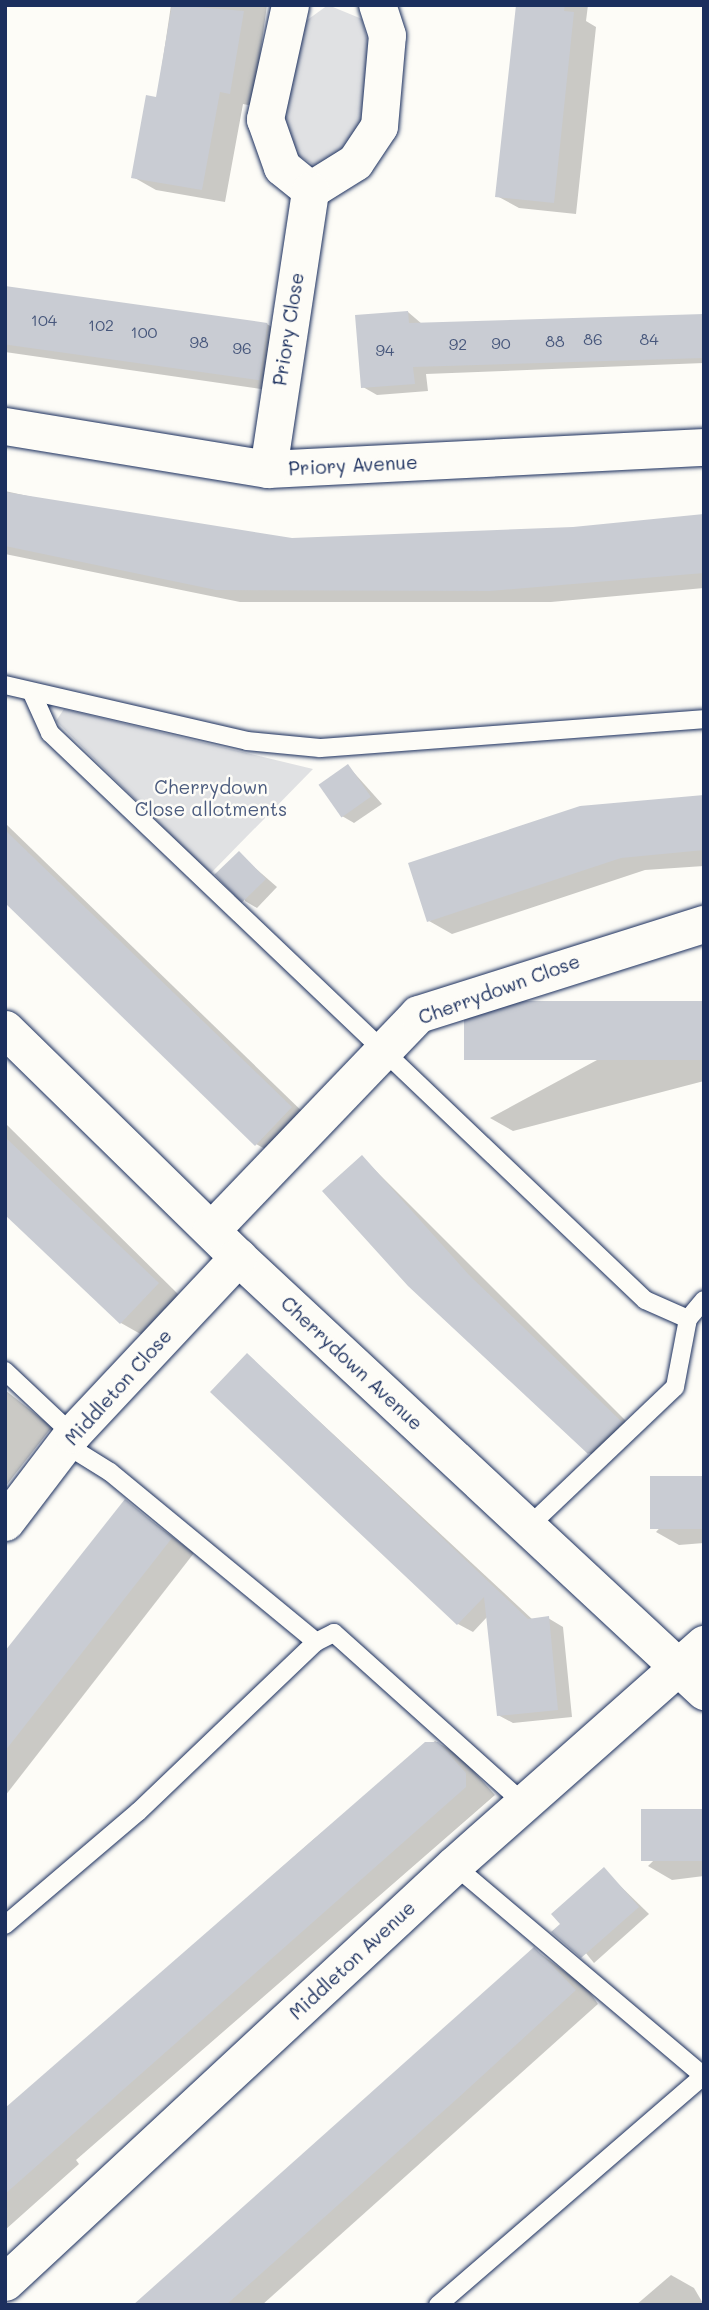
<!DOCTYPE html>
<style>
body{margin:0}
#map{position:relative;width:709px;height:2310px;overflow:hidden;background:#fdfcf7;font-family:Mali,sans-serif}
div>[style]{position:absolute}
.green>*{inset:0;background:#e0e1e3}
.shadow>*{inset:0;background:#0003}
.building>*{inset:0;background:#c9ccd3;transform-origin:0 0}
.roads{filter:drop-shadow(0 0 2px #1b2f5e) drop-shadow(0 0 2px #1b2f5e)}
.service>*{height:18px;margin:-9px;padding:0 9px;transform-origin:9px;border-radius:9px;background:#fdfcf7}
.minor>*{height:37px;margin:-18.5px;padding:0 18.5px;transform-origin:18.5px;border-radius:18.5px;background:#fdfcf7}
span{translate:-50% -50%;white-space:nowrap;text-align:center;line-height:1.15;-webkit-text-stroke:5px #fdfcf7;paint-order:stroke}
.number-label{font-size:16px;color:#46567b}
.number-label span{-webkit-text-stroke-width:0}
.street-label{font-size:19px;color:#1b2f5e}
.park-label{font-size:19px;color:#4c5c7f}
.frame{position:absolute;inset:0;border:7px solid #1b2f5e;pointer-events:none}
</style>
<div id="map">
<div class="green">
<i style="clip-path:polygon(328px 5px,362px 19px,368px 44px,363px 118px,352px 141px,318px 167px,292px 152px,284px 117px,303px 23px)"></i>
<i style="clip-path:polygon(64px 709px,313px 769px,210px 874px,56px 721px)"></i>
</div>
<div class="shadow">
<i style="clip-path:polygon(171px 5px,267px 5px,253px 106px,243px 104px,225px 202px,156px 190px,133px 177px,157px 99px)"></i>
<i style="clip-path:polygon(517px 5px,588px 5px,586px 21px,596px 27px,576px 214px,519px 208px,497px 196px)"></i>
<i style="clip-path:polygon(5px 287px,267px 324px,290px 338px,282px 392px,5px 352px)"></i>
<i style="clip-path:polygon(408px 312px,422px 324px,704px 316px,704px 363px,426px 374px,428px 391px,377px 395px,363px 387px)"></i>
<i style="clip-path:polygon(5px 491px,128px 518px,291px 540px,574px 528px,704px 515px,704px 588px,551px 602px,240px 602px,5px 554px)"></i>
<i style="clip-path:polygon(348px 766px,382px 804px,354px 823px,342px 816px)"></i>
<i style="clip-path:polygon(704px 798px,704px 866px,645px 870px,452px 934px,429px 921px)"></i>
<i style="clip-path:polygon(5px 823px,310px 1119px,276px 1155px,256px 1144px,5px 898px)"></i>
<i style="clip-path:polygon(239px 854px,277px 887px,257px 908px,245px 901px)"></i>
<i style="clip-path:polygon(704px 1002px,704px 1081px,513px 1131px,490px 1118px)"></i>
<i style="clip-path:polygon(5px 1123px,181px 1297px,144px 1336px,121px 1323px,5px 1212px)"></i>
<i style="clip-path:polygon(362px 1157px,637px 1432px,606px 1462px,589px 1453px)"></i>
<i style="clip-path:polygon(248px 1355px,533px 1620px,548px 1618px,563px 1627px,572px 1717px,513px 1723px,498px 1715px,488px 1616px,473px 1632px,458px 1624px,213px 1392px)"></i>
<i style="clip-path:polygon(5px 1390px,52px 1427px,5px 1487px)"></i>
<i style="clip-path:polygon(704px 1478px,704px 1543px,679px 1545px,656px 1532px)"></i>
<i style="clip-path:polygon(126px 1502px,194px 1553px,5px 1796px,5px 1658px)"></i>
<i style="clip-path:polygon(435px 1741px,459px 1755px,495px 1795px,76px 2160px,79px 2164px,5px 2230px,5px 2112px,314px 1839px)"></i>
<i style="clip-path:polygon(704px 1811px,704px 1876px,672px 1880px,648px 1866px)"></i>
<i style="clip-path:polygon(604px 1870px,649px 1914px,594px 1963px,562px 1924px)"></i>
<i style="clip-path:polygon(534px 1949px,587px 1988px,598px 2004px,262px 2305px,136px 2305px)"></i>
<i style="clip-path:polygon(671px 2275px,694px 2288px,704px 2305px,636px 2305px)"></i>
</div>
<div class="building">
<i style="clip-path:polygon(172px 5px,244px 11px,230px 94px,220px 92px,202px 190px,131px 178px,146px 95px,156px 97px)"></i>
<i style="clip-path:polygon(516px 5px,565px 5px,564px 11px,574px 12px,554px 203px,495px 197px)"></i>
<i style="left:5px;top:286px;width:265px;height:58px;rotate:8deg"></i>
<i style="clip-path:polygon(408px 311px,409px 323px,704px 314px,704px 358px,413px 367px,415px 384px,361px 388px,355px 315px)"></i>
<i style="clip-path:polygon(5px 492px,292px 538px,573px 527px,704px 514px,704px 573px,490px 591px,216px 590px,5px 546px)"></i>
<i style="left:348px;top:764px;width:40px;height:36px;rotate:55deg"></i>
<i style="clip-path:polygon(704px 795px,704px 850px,621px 858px,427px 922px,408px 863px,580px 806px)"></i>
<i style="clip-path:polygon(5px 830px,292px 1107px,255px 1146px,5px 903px)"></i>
<i style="left:239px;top:851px;width:39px;height:34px;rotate:46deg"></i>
<i style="left:704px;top:1001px;width:59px;height:240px;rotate:90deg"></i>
<i style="clip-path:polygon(5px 1137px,159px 1283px,120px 1324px,5px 1215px)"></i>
<i style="clip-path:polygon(362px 1155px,469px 1275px,622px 1422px,588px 1454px,408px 1286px,322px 1191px)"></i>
<i style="clip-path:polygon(247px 1353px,528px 1619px,549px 1616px,558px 1710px,497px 1716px,484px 1597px,457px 1625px,210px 1392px)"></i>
<i style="left:704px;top:1476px;width:53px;height:54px;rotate:90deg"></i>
<i style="clip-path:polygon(125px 1499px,172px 1538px,5px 1751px,5px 1651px)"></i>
<i style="clip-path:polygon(425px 1742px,438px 1742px,466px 1773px,466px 1787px,5px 2194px,5px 2108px)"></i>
<i style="left:704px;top:1809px;width:52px;height:63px;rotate:90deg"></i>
<i style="clip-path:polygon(604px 1867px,639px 1907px,581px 1958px,551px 1932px,560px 1924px,551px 1914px)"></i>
<i style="clip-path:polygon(534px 1947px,576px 1990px,458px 2098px,226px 2305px,133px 2305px)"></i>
</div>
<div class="roads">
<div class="service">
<i style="left:5px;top:685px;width:248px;rotate:13deg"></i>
<i style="left:247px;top:741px;width:73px;rotate:5.5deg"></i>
<i style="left:320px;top:748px;width:385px;rotate:-4.3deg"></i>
<i style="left:32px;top:693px;width:44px;rotate:65.8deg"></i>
<i style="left:50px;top:733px;width:822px;rotate:43.62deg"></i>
<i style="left:645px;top:1300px;width:47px;rotate:23.8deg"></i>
<i style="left:688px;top:1319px;width:25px;rotate:-50deg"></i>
<i style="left:5px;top:1371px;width:92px;rotate:43.2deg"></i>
<i style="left:65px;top:1444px;width:53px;rotate:31.9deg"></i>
<i style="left:110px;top:1472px;width:267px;rotate:39.5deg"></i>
<i style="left:527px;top:1528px;width:204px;rotate:-43.6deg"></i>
<i style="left:675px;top:1387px;width:69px;rotate:-79.2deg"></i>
<i style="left:454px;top:1865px;width:327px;rotate:40.2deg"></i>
<i style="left:5px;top:1925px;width:175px;rotate:-40.4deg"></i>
<i style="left:138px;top:1812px;width:246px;rotate:-43.7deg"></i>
<i style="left:316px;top:1642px;width:20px;rotate:-27deg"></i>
<i style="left:334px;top:1633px;width:259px;rotate:41.9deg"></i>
<i style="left:438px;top:2305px;width:350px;rotate:-40.8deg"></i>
</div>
<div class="minor">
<i style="left:290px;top:5px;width:117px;rotate:102.4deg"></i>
<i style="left:265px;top:119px;width:51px;rotate:70.5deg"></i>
<i style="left:282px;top:167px;width:36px;rotate:39deg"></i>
<i style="left:310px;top:190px;width:53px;rotate:-31.9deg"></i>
<i style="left:355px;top:162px;width:43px;rotate:-56.3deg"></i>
<i style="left:379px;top:126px;width:91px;rotate:-85deg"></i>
<i style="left:387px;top:35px;width:32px;rotate:-108deg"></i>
<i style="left:5px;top:426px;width:266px;rotate:9.3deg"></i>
<i style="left:268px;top:469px;width:437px;rotate:-2.9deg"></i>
<i style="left:268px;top:469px;width:282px;rotate:-81.4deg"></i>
<i style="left:5px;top:1029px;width:326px;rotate:44.4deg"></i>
<i style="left:238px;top:1257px;width:637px;rotate:42.96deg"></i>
<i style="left:211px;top:1230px;width:299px;rotate:-46.2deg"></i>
<i style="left:418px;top:1014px;width:300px;rotate:-17.5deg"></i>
<i style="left:5px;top:1522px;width:111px;rotate:-52.7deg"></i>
<i style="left:72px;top:1434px;width:243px;rotate:-46.8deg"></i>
<i style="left:5px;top:2282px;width:613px;rotate:-42.88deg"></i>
<i style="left:454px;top:1865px;width:334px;rotate:-41.5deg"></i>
</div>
</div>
<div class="number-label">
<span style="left:44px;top:320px">104</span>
<span style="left:101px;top:325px">102</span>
<span style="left:144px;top:332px">100</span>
<span style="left:593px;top:339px">86</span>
<span style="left:649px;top:339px">84</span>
<span style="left:555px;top:341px">88</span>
<span style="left:199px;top:342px">98</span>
<span style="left:501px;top:343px">90</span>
<span style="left:458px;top:344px">92</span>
<span style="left:242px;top:348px">96</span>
<span style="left:385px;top:350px">94</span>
</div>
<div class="street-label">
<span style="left:288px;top:329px;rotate:-81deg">Priory Close</span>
<span style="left:353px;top:465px;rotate:-3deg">Priory Avenue</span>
<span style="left:499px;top:989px;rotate:-20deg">Cherrydown Close</span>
<span style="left:352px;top:1363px;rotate:43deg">Cherrydown Avenue</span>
<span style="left:118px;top:1387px;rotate:-48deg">Middleton Close</span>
<span style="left:352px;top:1960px;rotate:-43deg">Middleton Avenue</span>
</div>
<div class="park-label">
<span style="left:211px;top:798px">Cherrydown<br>Close allotments</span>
</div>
<div class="frame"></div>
</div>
